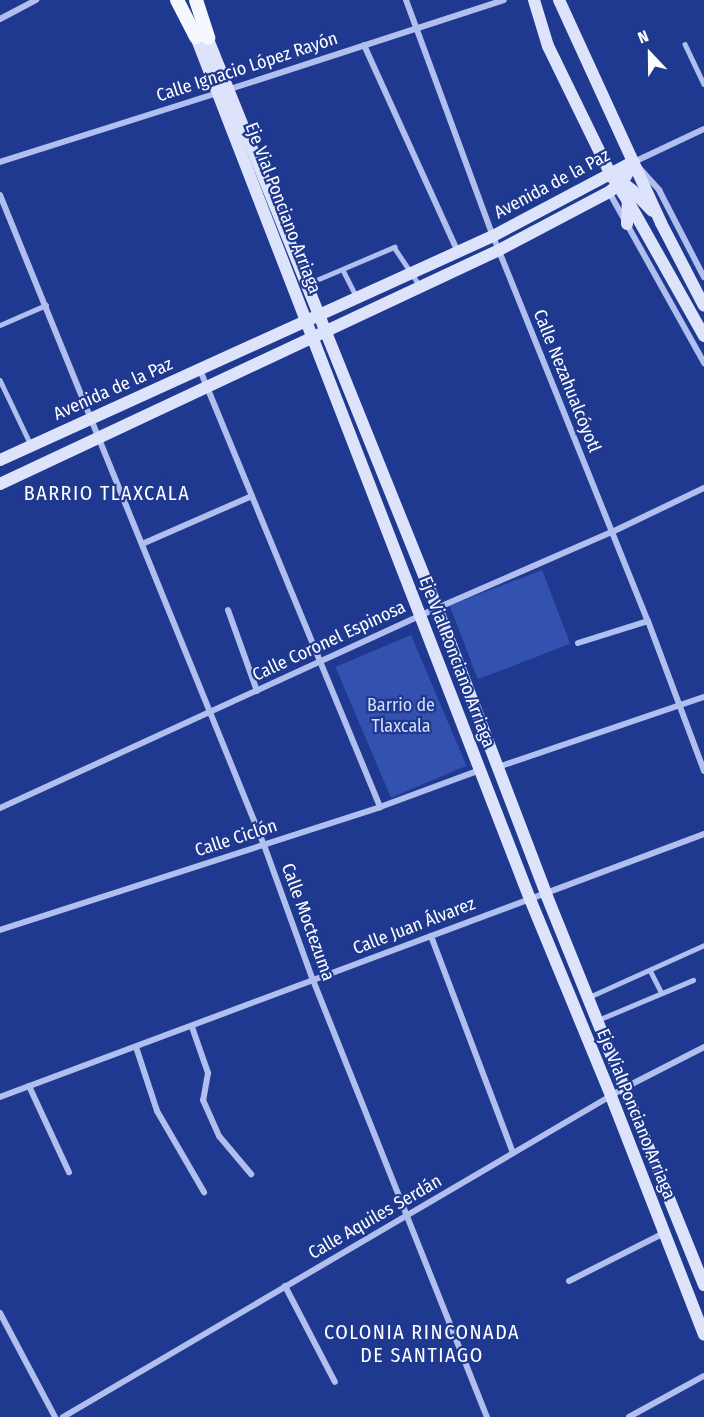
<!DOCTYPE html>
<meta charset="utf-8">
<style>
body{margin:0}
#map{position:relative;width:704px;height:1417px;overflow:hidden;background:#1f3991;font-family:"Fira Sans Condensed",sans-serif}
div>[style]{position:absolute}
.green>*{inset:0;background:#3351ae;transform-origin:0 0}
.lane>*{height:4.5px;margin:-2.25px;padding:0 2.25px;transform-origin:2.25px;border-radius:2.25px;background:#b0bfed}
.street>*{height:6px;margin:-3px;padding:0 3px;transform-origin:3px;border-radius:3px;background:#b0bfed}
.secondary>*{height:12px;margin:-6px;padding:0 6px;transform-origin:6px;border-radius:6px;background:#dce3fa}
.primary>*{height:14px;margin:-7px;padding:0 7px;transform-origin:7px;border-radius:7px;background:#f6f8ff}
span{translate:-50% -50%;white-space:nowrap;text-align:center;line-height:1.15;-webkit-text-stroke:4.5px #1f3991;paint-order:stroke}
.street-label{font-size:18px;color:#fff}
.park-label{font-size:18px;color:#d6defa}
.neighbourhood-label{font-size:20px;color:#fff;letter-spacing:1.5px}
.north{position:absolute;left:620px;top:24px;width:60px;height:60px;-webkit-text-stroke:4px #1f3991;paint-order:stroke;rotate:338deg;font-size:16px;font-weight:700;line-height:24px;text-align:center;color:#fff}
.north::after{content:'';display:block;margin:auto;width:21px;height:27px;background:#fff;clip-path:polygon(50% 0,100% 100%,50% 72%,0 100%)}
</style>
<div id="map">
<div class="green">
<i style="left:542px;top:570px;width:79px;height:99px;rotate:69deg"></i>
<i style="left:411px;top:635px;width:142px;height:82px;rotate:67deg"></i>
</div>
<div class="lane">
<i style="left:685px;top:44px;width:44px;rotate:64.6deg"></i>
<i style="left:343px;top:270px;width:30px;rotate:63deg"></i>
<i style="left:307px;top:284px;width:95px;rotate:-23deg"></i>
<i style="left:394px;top:247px;width:47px;rotate:56.3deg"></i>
<i style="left:0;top:325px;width:50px;rotate:-23.5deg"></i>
<i style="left:0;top:380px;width:72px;rotate:64.5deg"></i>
<i style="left:650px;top:970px;width:25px;rotate:63deg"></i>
<i style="left:589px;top:997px;width:126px;rotate:-24.3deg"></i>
<i style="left:598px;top:1020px;width:103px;rotate:-22.8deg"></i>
</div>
<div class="street">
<i style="left:406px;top:0;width:252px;rotate:69.8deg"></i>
<i style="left:493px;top:236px;width:415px;rotate:68.1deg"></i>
<i style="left:648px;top:621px;width:160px;rotate:69.5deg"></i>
<i style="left:0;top:19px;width:41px;rotate:-27.8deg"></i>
<i style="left:364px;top:45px;width:227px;rotate:65.6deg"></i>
<i style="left:227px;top:90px;width:291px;rotate:-18deg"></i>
<i style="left:704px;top:129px;width:77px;rotate:154.8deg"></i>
<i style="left:634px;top:162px;width:38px;rotate:48deg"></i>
<i style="left:659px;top:190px;width:98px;rotate:62.7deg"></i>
<i style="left:0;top:162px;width:229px;rotate:-17.6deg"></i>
<i style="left:609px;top:192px;width:196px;rotate:60.9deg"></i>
<i style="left:0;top:195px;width:702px;rotate:67.9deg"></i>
<i style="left:264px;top:845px;width:144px;rotate:70.1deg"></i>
<i style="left:313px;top:980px;width:470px;rotate:68.3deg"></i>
<i style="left:200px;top:370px;width:473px;rotate:67.6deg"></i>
<i style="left:142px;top:544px;width:120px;rotate:-23.6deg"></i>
<i style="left:228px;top:610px;width:86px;rotate:70.3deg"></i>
<i style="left:578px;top:643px;width:73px;rotate:-17.4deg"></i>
<i style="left:498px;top:767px;width:218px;rotate:-18.8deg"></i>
<i style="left:0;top:808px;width:481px;rotate:-24.6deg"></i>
<i style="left:437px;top:608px;width:191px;rotate:-23.5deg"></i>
<i style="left:612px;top:532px;width:102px;rotate:-25.6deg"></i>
<i style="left:0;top:930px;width:399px;rotate:-17.9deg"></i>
<i style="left:380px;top:807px;width:107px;rotate:-20.3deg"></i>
<i style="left:431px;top:936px;width:232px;rotate:69.3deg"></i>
<i style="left:192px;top:1027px;width:49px;rotate:70.8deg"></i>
<i style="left:208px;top:1073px;width:27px;rotate:100deg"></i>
<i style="left:203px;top:1100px;width:39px;rotate:66deg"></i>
<i style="left:219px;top:1136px;width:50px;rotate:49.9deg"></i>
<i style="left:136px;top:1047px;width:67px;rotate:71.8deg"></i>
<i style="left:157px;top:1111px;width:94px;rotate:59.9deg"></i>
<i style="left:29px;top:1086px;width:95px;rotate:65.1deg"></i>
<i style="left:0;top:1097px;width:752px;rotate:-20.48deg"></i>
<i style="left:569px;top:1281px;width:106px;rotate:-26.8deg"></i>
<i style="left:285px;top:1286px;width:108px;rotate:62.5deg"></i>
<i style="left:0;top:1313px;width:118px;rotate:62.1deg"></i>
<i style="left:63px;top:1417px;width:653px;rotate:-30.38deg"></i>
<i style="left:626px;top:1087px;width:88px;rotate:-27.1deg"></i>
<i style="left:629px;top:1417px;width:85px;rotate:-28.7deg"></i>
</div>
<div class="secondary">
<i style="left:534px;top:0;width:48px;rotate:73.1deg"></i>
<i style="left:548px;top:46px;width:144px;rotate:64deg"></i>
<i style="left:611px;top:175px;width:31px;rotate:57deg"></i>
<i style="left:628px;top:201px;width:155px;rotate:60.6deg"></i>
<i style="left:559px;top:0;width:245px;rotate:65.4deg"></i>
<i style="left:661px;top:223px;width:93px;rotate:62.6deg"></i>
<i style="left:193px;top:29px;width:933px;rotate:68.83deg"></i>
<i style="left:530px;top:899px;width:213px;rotate:67.6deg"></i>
<i style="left:611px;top:1096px;width:256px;rotate:68.7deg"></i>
<i style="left:205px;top:32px;width:621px;rotate:68.06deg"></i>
<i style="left:437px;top:608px;width:306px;rotate:69.1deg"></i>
<i style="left:546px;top:894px;width:422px;rotate:68deg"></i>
<i style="left:617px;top:178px;width:19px;rotate:39deg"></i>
<i style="left:632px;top:190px;width:29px;rotate:46deg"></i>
<i style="left:627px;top:224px;width:23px;rotate:-88deg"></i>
<i style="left:0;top:460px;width:542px;rotate:-24.44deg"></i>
<i style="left:493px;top:236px;width:158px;rotate:-27.9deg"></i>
<i style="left:0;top:484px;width:551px;rotate:-25.12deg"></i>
<i style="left:499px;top:250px;width:124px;rotate:-27.8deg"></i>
<i style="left:609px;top:192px;width:18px;rotate:-38deg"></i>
<i style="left:623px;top:181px;width:22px;rotate:-60deg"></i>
</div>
<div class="primary">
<i style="left:177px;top:0;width:42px;rotate:62.8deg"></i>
<i style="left:196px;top:0;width:40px;rotate:72deg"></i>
</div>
<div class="street-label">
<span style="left:247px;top:67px;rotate:-18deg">Calle Ignacio López Rayón</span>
<span style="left:552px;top:184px;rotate:-28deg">Avenida de la Paz</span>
<span style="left:283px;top:208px;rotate:69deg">Eje Vial Ponciano Arriaga</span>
<span style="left:567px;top:381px;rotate:68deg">Calle Nezahualcóyotl</span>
<span style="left:113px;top:389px;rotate:-24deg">Avenida de la Paz</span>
<span style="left:329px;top:641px;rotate:-25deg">Calle Coronel Espinosa</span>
<span style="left:457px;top:662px;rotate:69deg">Eje Vial Ponciano Arriaga</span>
<span style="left:236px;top:838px;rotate:-18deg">Calle Ciclón</span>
<span style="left:308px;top:922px;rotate:70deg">Calle Moctezuma</span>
<span style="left:414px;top:926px;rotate:-21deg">Calle Juan Álvarez</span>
<span style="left:636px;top:1114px;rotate:68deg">Eje Vial Ponciano Arriaga</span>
<span style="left:375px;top:1217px;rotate:-30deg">Calle Aquiles Serdán</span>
</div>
<div class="park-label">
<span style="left:401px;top:716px">Barrio de<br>Tlaxcala</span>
</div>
<div class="neighbourhood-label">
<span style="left:107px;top:493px">BARRIO TLAXCALA</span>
<span style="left:422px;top:1344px">COLONIA RINCONADA<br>DE SANTIAGO</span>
</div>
<div class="north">N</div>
</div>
